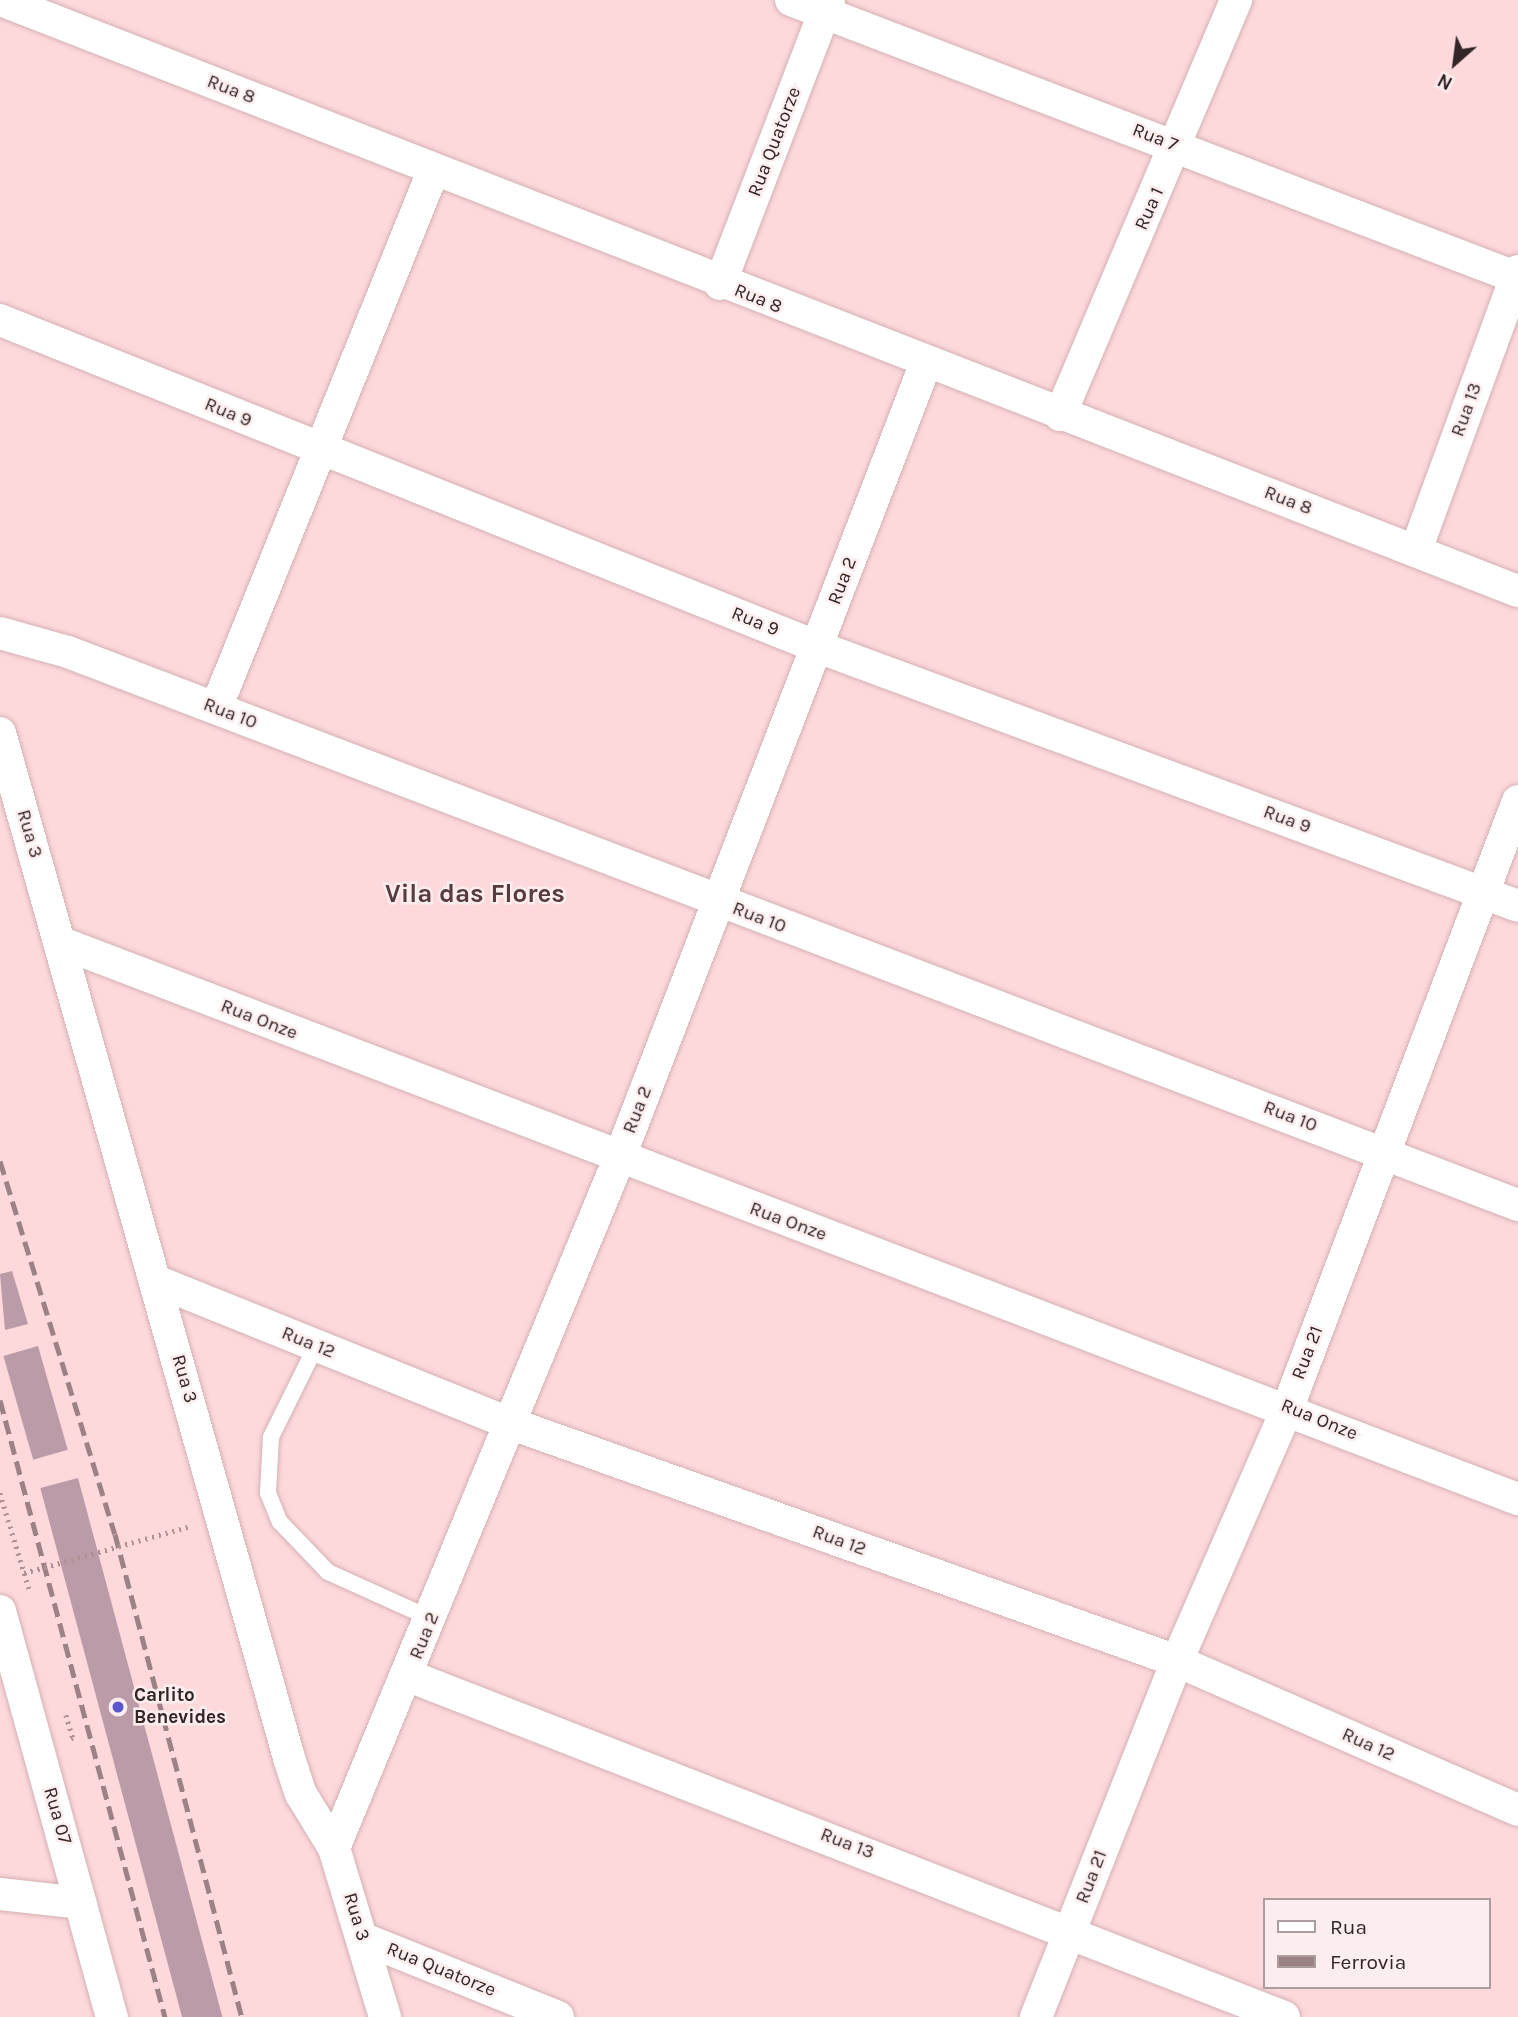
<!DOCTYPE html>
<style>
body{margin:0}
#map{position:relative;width:1518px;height:2017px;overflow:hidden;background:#fed9dc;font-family:Karla,sans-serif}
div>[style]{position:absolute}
.building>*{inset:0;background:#bb9ba7;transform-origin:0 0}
.path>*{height:4.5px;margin-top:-2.25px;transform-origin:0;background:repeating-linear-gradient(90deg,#ac9193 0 2px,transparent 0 7px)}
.roads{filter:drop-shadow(0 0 2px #d4b1b3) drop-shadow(0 0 2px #d4b1b3)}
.lane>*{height:16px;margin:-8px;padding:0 8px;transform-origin:8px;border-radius:8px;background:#fff}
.street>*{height:32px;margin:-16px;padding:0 16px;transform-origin:16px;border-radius:16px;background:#fff}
.rail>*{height:5px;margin-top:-2.5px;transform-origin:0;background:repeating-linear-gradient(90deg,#9c8284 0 14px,transparent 0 21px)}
.path-bridge>*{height:4.5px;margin-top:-2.25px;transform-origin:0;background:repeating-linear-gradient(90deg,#ac9193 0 2px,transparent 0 7px)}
.dots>*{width:19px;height:19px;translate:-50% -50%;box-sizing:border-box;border:4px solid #fcedee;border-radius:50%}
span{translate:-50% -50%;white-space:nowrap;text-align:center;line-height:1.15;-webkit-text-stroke:5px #fcedee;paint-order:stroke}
.street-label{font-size:19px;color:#322526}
.poi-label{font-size:19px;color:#322526;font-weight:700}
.left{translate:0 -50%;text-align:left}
.district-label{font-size:26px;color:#583b3d;font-weight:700}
.legend{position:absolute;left:1263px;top:1898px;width:228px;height:91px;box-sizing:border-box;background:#fcedee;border:2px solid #ab9d9e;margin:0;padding:9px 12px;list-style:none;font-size:21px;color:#322526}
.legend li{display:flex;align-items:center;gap:14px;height:35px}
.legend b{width:35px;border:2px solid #ab9d9e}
.north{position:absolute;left:1420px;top:28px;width:70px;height:70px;-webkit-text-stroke:5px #fcedee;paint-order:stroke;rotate:208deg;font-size:19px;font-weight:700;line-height:28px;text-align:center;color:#322526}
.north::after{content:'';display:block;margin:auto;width:24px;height:32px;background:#322526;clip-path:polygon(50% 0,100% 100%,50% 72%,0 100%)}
</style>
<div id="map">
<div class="building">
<i style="clip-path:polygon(12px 1271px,28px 1324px,5px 1330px,0 1274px)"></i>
<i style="left:38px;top:1346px;width:108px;height:36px;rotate:74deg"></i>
<i style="left:78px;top:1478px;width:558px;height:39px;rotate:75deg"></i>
</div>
<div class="path">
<i style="left:0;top:1493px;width:103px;rotate:73.1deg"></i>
<i style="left:66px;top:1715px;width:24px;rotate:73deg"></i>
<i style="left:73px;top:1738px;width:5px;rotate:158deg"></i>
</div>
<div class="roads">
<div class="lane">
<i style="left:316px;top:1346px;width:102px;rotate:116.3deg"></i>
<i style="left:271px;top:1437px;width:56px;rotate:93.1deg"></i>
<i style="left:268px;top:1493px;width:31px;rotate:68deg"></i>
<i style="left:280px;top:1522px;width:69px;rotate:46.2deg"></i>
<i style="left:328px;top:1572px;width:114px;rotate:24.3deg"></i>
</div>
<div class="street">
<i style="left:1px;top:0;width:1628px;rotate:21.29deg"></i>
<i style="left:791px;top:0;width:778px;rotate:20.93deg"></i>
<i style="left:720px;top:284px;width:304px;rotate:-69deg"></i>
<i style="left:0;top:320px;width:881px;rotate:21.79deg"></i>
<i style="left:818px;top:647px;width:746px;rotate:20.3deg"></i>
<i style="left:1060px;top:415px;width:451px;rotate:-67deg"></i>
<i style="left:1416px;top:550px;width:297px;rotate:-69.9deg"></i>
<i style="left:0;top:633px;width:71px;rotate:15.6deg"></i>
<i style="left:68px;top:652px;width:1552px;rotate:20.88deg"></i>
<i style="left:216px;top:708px;width:581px;rotate:-67.98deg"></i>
<i style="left:0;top:733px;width:1065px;rotate:74.25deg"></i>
<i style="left:289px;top:1758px;width:38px;rotate:72deg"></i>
<i style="left:301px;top:1794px;width:63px;rotate:58.6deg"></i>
<i style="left:334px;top:1848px;width:177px;rotate:73.2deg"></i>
<i style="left:59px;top:942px;width:1562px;rotate:20.9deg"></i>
<i style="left:156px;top:1281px;width:384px;rotate:21.9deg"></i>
<i style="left:512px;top:1424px;width:706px;rotate:19.62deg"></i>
<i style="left:1177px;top:1661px;width:372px;rotate:23.6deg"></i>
<i style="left:0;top:1611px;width:421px;rotate:74.6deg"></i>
<i style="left:409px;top:1676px;width:939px;rotate:21.29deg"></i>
<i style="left:334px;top:1848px;width:746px;rotate:-67.53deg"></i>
<i style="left:619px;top:1159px;width:851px;rotate:-68.92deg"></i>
<i style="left:0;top:1894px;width:81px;rotate:6.3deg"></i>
<i style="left:364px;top:1939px;width:209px;rotate:21.9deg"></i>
<i style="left:1036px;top:2017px;width:383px;rotate:-68.4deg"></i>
<i style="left:1177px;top:1661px;width:277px;rotate:-66.4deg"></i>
<i style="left:1288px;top:1407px;width:648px;rotate:-69.22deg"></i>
</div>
</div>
<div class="rail">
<i style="left:0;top:1161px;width:390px;rotate:72.9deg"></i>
<i style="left:115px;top:1534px;width:499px;rotate:75.3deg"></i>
<i style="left:0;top:1400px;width:639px;rotate:75.03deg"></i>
</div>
<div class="path-bridge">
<i style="left:24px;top:1573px;width:173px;rotate:-15.7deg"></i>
</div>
<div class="dots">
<i style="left:118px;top:1707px;background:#5c56ce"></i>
</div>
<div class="street-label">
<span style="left:231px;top:90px;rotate:21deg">Rua 8</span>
<span style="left:1155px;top:138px;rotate:21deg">Rua 7</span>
<span style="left:775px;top:142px;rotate:-69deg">Rua Quatorze</span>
<span style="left:1150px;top:209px;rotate:-66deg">Rua 1</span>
<span style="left:758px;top:299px;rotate:22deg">Rua 8</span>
<span style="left:1467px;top:410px;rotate:-70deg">Rua 13</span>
<span style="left:228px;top:413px;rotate:22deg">Rua 9</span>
<span style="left:1288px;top:501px;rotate:21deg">Rua 8</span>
<span style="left:843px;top:581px;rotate:-69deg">Rua 2</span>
<span style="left:755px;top:622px;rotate:22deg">Rua 9</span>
<span style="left:230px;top:714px;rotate:21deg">Rua 10</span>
<span style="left:1287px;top:820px;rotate:20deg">Rua 9</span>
<span style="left:29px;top:834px;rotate:74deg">Rua 3</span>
<span style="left:759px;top:918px;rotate:21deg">Rua 10</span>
<span style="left:259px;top:1020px;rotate:21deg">Rua Onze</span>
<span style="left:638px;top:1110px;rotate:-69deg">Rua 2</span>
<span style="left:1290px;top:1117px;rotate:21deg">Rua 10</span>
<span style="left:788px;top:1222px;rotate:20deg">Rua Onze</span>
<span style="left:308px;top:1343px;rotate:22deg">Rua 12</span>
<span style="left:1308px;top:1353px;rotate:-69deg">Rua 21</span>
<span style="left:184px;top:1379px;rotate:74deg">Rua 3</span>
<span style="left:1319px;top:1420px;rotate:22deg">Rua Onze</span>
<span style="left:839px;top:1541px;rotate:20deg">Rua 12</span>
<span style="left:425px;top:1636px;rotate:-68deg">Rua 2</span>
<span style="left:1368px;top:1745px;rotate:24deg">Rua 12</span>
<span style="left:57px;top:1816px;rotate:74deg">Rua 07</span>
<span style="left:847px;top:1844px;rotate:21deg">Rua 13</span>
<span style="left:1092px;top:1877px;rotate:-69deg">Rua 21</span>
<span style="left:356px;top:1917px;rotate:73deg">Rua 3</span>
<span style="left:441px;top:1970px;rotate:22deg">Rua Quatorze</span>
</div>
<div class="poi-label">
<span class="left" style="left:134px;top:1707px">Carlito<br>Benevides</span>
</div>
<div class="district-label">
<span style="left:475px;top:894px">Vila das Flores</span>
</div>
<ul class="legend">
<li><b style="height:9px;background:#fff"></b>Rua</li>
<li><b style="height:9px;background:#9c8284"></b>Ferrovia</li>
</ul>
<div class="north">N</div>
</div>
